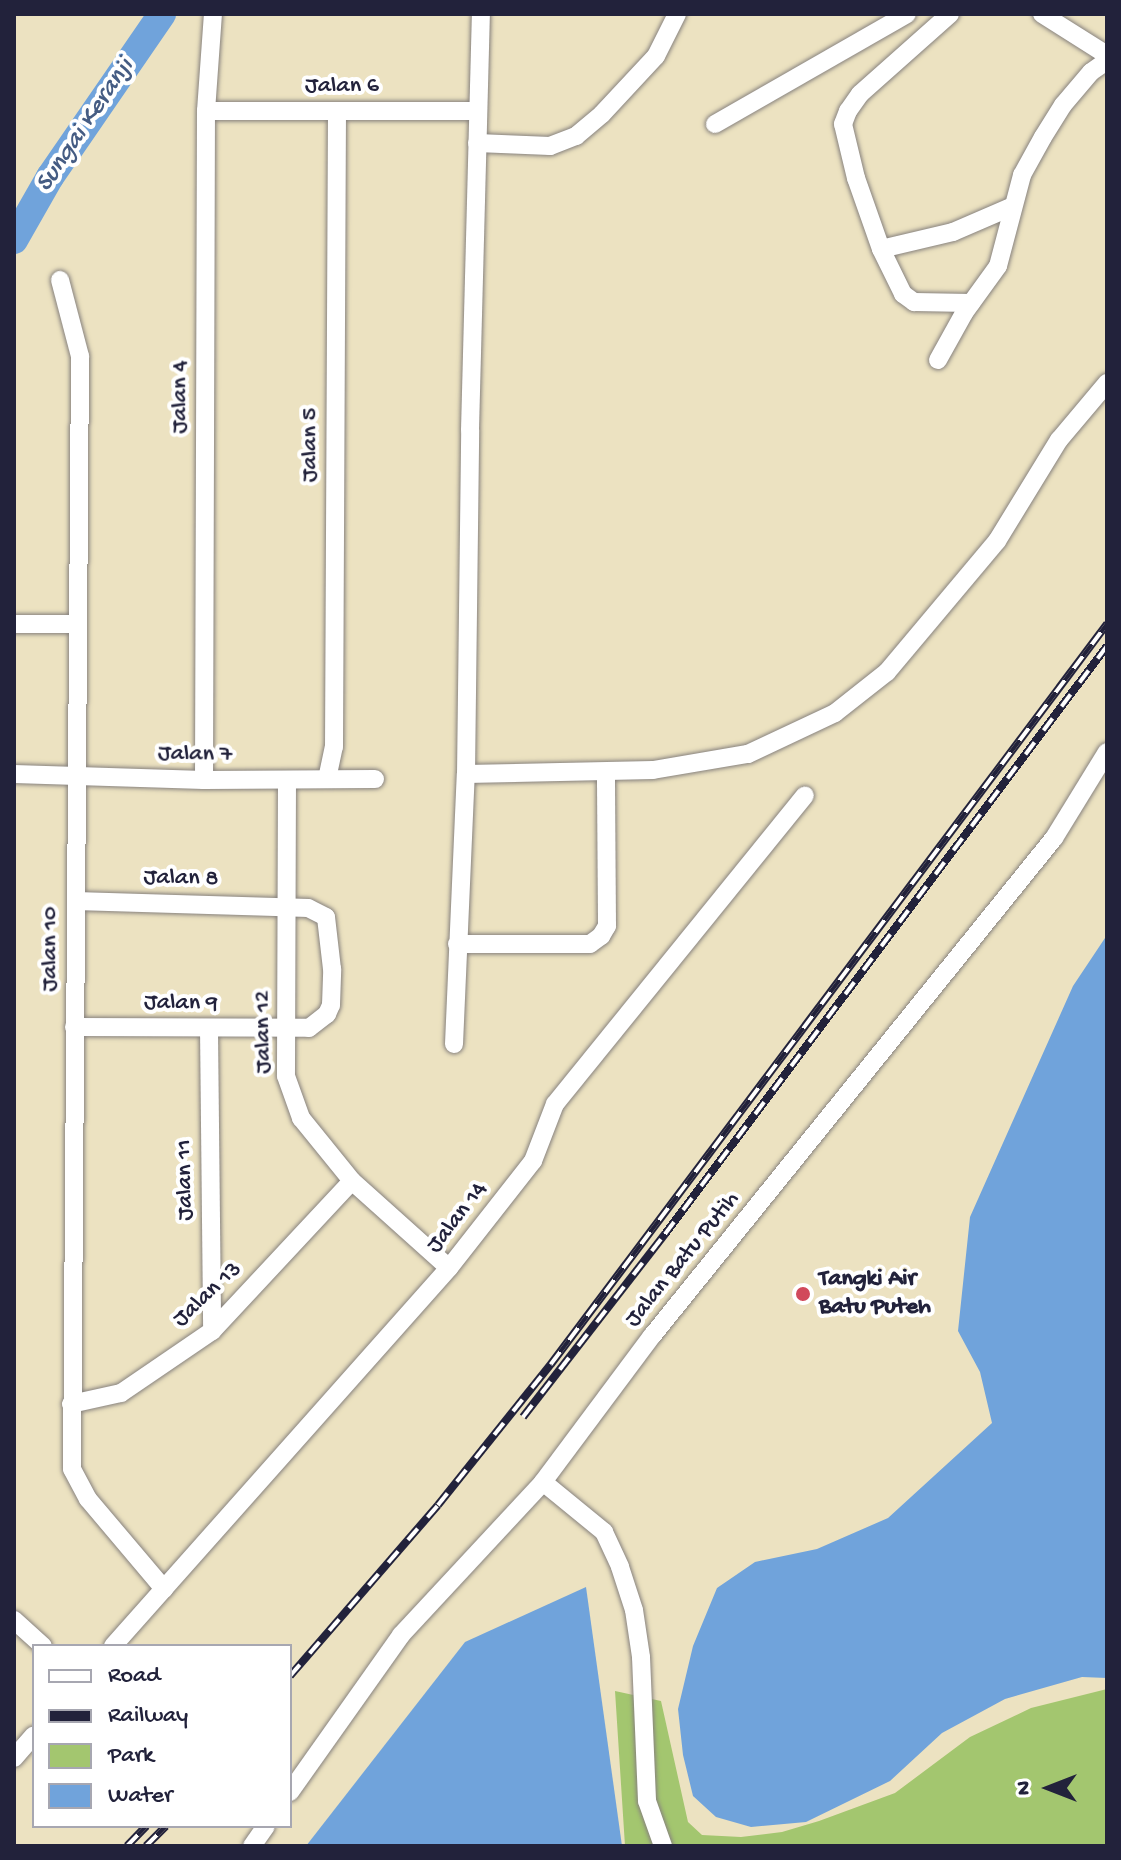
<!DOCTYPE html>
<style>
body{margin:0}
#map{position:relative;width:1121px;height:1860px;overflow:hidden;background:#ece2c1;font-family:"Gochi Hand",sans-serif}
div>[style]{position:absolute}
.green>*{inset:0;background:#a3c66f}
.water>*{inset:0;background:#70a3db}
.river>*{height:28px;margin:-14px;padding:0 14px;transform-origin:14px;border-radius:14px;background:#70a3db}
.roads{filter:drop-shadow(0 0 2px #87827e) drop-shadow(0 0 2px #87827e)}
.street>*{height:18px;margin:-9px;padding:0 9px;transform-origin:9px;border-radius:9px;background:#fff}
.rail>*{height:8px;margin-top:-4px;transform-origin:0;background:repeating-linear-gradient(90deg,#fff 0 15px,#22223b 0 30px);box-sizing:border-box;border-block:2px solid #22223b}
.dots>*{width:22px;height:22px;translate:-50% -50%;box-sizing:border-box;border:4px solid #fff;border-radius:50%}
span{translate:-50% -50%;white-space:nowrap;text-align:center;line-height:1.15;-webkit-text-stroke:8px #fff;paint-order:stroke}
.street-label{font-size:24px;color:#22223b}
.poi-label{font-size:24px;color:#22223b;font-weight:700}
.left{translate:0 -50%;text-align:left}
.water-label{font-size:26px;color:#455c83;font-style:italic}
.frame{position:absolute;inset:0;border:16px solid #22223b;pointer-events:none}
.legend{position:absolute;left:32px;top:1644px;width:260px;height:184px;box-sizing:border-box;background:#fff;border:2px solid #a7a7b1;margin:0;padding:10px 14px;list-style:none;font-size:24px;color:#22223b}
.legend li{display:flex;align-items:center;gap:16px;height:40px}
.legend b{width:40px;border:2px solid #a7a7b1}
.north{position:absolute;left:1009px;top:1748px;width:80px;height:80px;-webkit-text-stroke:6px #fff;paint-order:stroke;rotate:270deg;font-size:22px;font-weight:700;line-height:32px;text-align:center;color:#22223b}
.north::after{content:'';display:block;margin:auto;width:28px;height:36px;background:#22223b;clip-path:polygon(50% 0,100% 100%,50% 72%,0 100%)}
</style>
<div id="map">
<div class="green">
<i style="clip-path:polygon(1107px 1689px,1107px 1846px,625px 1846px,615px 1691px,661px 1701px,688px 1822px,702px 1835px,741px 1837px,782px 1832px,819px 1821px,895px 1793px,970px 1737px,1031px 1708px)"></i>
</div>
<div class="water">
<i style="clip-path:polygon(1107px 935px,1107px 1678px,1082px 1677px,1005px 1699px,942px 1733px,890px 1781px,806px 1822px,751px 1827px,716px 1817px,693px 1796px,683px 1755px,678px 1709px,693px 1646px,717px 1588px,755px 1562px,817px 1549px,888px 1518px,992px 1423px,980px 1372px,958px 1331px,970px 1217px,1073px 986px)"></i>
<i style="clip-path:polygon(586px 1587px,622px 1846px,306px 1846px,465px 1642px)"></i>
</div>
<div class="river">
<i style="left:14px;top:240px;width:73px;rotate:-60.3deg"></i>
<i style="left:50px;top:177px;width:198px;rotate:-55.5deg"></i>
</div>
<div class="roads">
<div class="street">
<i style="left:950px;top:14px;width:120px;rotate:138.4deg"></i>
<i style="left:860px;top:94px;width:21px;rotate:125deg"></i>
<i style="left:848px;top:111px;width:14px;rotate:111deg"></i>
<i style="left:843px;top:124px;width:56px;rotate:76.5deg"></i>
<i style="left:856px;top:178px;width:75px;rotate:70.6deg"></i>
<i style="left:881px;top:249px;width:50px;rotate:63.9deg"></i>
<i style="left:903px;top:294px;width:14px;rotate:36deg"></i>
<i style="left:914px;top:302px;width:57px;rotate:1deg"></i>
<i style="left:1042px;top:14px;width:77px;rotate:32.2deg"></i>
<i style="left:206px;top:111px;width:272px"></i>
<i style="left:715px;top:124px;width:221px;rotate:-29.8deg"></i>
<i style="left:477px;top:143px;width:73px;rotate:2.4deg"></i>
<i style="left:550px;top:146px;width:28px;rotate:-21deg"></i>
<i style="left:576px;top:136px;width:34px;rotate:-40deg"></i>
<i style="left:602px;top:114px;width:79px;rotate:-47deg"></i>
<i style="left:656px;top:56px;width:47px;rotate:-63.4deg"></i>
<i style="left:881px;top:249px;width:74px;rotate:-13.3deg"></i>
<i style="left:953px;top:232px;width:63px;rotate:-23.3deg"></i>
<i style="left:60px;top:280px;width:79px;rotate:75.3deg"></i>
<i style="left:80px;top:356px;width:1113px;rotate:90.41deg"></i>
<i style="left:72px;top:1469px;width:34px;rotate:62deg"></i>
<i style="left:88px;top:1499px;width:118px;rotate:49.8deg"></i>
<i style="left:938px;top:360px;width:54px;rotate:-61deg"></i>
<i style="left:964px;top:313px;width:58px;rotate:-54.1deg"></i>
<i style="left:998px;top:266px;width:94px;rotate:-75.2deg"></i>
<i style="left:1022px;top:175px;width:43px;rotate:-61.1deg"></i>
<i style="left:1043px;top:137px;width:38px;rotate:-58deg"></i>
<i style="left:1063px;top:105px;width:43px;rotate:-49.7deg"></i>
<i style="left:1091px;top:72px;width:19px;rotate:-35deg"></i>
<i style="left:14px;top:624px;width:64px"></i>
<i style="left:14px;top:774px;width:190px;rotate:1.8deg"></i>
<i style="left:204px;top:780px;width:171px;rotate:-0.3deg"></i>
<i style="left:466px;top:774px;width:187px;rotate:-1.2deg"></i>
<i style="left:653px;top:770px;width:96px;rotate:-9.6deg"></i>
<i style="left:748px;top:754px;width:96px;rotate:-25.2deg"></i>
<i style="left:835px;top:713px;width:66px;rotate:-38.3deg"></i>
<i style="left:887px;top:672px;width:171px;rotate:-50deg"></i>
<i style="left:997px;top:541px;width:119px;rotate:-58.5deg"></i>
<i style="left:1059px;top:440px;width:75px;rotate:-49.9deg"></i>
<i style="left:327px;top:779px;width:33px;rotate:-78deg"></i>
<i style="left:334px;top:747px;width:636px;rotate:-89.73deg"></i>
<i style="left:204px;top:780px;width:669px;rotate:-89.83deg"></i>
<i style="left:206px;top:111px;width:97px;rotate:-85.9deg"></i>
<i style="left:287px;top:780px;width:296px;rotate:90.2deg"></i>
<i style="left:286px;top:1076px;width:45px;rotate:70.3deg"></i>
<i style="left:301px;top:1118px;width:81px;rotate:51deg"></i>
<i style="left:352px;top:1181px;width:130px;rotate:41.9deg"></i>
<i style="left:457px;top:944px;width:133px"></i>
<i style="left:590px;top:944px;width:14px;rotate:-36deg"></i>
<i style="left:601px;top:936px;width:12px;rotate:-59deg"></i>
<i style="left:607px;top:926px;width:154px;rotate:-90.4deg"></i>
<i style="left:74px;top:1027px;width:235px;rotate:0.2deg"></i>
<i style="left:309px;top:1028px;width:23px;rotate:-38deg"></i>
<i style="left:327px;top:1014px;width:10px;rotate:-66deg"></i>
<i style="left:331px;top:1005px;width:36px;rotate:-88deg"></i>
<i style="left:332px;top:969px;width:52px;rotate:-96.6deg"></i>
<i style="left:326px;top:917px;width:20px;rotate:-153deg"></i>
<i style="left:308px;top:908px;width:232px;rotate:-178.3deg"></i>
<i style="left:209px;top:1029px;width:302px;rotate:89.4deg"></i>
<i style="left:454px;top:1044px;width:270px;rotate:-87.5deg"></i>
<i style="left:466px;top:774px;width:344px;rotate:-89.3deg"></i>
<i style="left:470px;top:430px;width:416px;rotate:-88.5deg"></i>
<i style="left:71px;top:1404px;width:51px;rotate:-12.4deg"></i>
<i style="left:121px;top:1393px;width:110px;rotate:-34.3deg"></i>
<i style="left:212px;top:1331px;width:205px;rotate:-47deg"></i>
<i style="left:543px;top:1482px;width:79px;rotate:39.3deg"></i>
<i style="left:604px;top:1532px;width:38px;rotate:65deg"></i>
<i style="left:620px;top:1567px;width:45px;rotate:72deg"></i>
<i style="left:634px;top:1610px;width:48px;rotate:81.5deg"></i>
<i style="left:641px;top:1657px;width:144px;rotate:87.6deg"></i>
<i style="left:647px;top:1801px;width:48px;rotate:70.4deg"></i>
<i style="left:14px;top:1620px;width:39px;rotate:42deg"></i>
<i style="left:113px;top:1646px;width:506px;rotate:-48.37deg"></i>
<i style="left:449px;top:1268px;width:136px;rotate:-51.9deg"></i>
<i style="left:533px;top:1161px;width:61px;rotate:-68.9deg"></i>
<i style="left:555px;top:1104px;width:397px;rotate:-51deg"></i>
<i style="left:14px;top:1758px;width:30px;rotate:-49deg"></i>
<i style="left:290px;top:1792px;width:192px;rotate:-54.7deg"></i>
<i style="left:401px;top:1635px;width:209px;rotate:-47.1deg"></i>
<i style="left:543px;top:1482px;width:182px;rotate:-53.3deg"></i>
<i style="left:652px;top:1336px;width:640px;rotate:-51.09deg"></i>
<i style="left:1054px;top:838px;width:101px;rotate:-58.4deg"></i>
<i style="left:252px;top:1846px;width:24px;rotate:-55deg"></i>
</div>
</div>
<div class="rail">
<i style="left:523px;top:1417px;width:232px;rotate:-52.2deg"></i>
<i style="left:665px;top:1234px;width:736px;rotate:-53.07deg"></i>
<i style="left:290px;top:1676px;width:226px;rotate:-49.1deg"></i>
<i style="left:438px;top:1505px;width:181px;rotate:-51.3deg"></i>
<i style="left:551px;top:1364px;width:926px;rotate:-53.08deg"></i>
<i style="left:127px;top:1846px;width:28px;rotate:-46deg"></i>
<i style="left:146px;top:1846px;width:28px;rotate:-45deg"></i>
</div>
<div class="dots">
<i style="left:803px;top:1294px;background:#d1495b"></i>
</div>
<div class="street-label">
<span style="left:342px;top:87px">Jalan 6</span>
<span style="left:181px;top:397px;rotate:-90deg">Jalan 4</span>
<span style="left:311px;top:445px;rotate:-90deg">Jalan 5</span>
<span style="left:195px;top:755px;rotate:1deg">Jalan 7</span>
<span style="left:181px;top:879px;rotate:1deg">Jalan 8</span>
<span style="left:51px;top:949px;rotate:-90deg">Jalan 10</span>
<span style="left:181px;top:1004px;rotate:1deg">Jalan 9</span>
<span style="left:264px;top:1032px;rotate:-91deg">Jalan 12</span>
<span style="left:186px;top:1180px;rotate:-91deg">Jalan 11</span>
<span style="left:458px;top:1218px;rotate:-52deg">Jalan 14</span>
<span style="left:683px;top:1260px;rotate:-51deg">Jalan Batu Putih</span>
<span style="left:208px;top:1295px;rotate:-43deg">Jalan 13</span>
</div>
<div class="poi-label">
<span class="left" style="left:819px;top:1294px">Tangki Air<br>Batu Puteh</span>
</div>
<div class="water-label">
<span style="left:86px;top:126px;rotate:-56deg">Sungai Keranji</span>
</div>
<div class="frame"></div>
<ul class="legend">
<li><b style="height:10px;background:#fff"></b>Road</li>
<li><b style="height:10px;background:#22223b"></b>Railway</li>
<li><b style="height:22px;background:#a3c66f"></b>Park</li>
<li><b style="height:22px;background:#70a3db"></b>Water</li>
</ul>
<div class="north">N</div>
</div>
